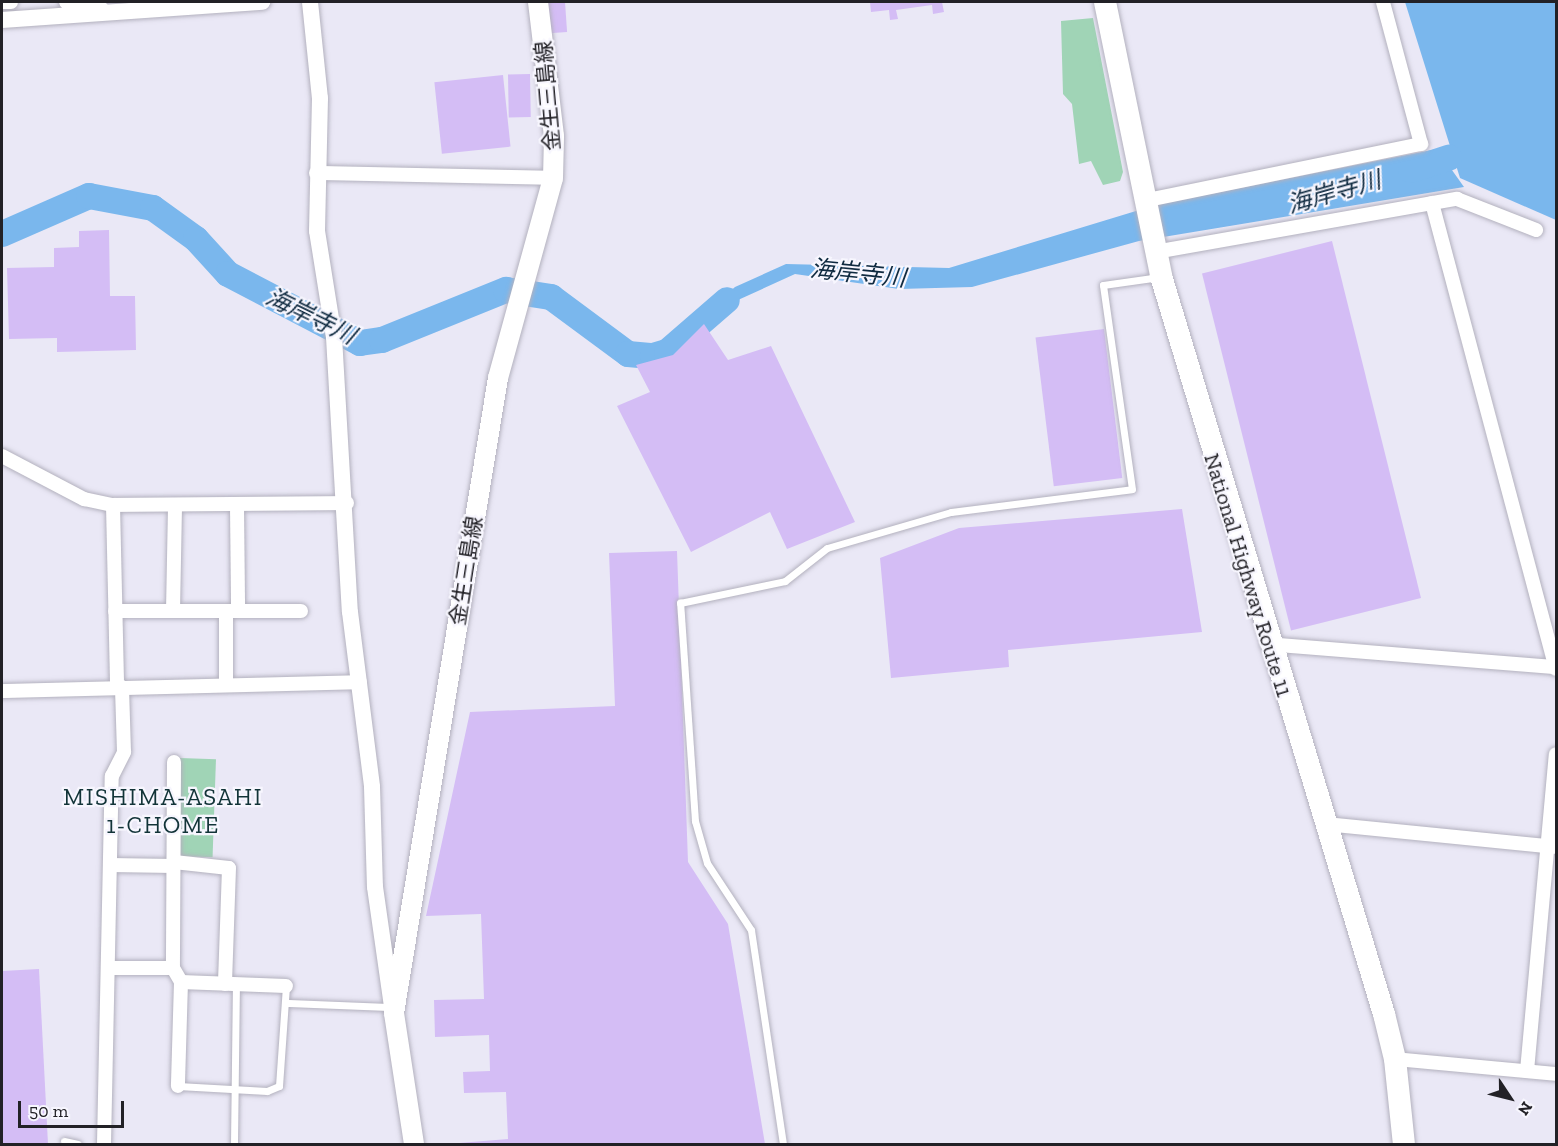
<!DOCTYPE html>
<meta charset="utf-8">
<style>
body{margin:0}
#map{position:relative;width:1558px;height:1146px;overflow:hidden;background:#eae8f6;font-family:"Zilla Slab","Noto Sans JP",serif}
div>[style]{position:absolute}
.green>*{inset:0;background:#a0d4b6;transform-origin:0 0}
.water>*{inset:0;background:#7ab7ed}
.river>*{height:26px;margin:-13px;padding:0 13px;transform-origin:13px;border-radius:13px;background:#7ab7ed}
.building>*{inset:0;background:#d4bdf5;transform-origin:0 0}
.roads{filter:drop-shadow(0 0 2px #b3b1be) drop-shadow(0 0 2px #b3b1be)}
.service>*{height:7px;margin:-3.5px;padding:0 3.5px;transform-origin:3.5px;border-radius:3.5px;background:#fff}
.minor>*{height:14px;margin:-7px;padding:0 7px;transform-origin:7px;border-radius:7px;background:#fff}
.tertiary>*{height:16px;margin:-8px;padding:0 8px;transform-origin:8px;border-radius:8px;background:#fff}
.secondary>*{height:20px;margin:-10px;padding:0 10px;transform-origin:10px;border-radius:10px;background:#fff}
.trunk>*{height:22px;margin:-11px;padding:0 11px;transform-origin:11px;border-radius:11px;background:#fff}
span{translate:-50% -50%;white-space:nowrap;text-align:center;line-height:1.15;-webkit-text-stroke:4.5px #f7f6fe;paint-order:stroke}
.street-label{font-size:22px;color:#222126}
.water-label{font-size:24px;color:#102b41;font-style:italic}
.neighbourhood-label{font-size:24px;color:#123438;letter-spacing:1.5px}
.frame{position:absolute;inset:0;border:3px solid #222126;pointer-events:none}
.north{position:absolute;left:1480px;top:1068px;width:60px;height:60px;-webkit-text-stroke:4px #f7f6fe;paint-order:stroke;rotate:125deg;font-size:16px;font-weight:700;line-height:24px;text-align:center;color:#222126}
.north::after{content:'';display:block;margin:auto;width:21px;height:27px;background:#222126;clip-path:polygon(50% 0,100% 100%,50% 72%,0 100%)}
.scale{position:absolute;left:18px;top:1101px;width:106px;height:27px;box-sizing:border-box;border:3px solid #222126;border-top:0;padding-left:8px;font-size:18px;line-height:21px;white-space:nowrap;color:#222126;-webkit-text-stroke:4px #f7f6fe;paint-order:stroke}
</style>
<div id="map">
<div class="green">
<i style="clip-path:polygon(1093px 18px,1123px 172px,1120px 181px,1103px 185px,1091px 161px,1079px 164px,1072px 104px,1063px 94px,1061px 21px)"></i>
<i style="left:180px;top:758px;width:36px;height:98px;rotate:2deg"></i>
</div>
<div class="water">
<i style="clip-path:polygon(1405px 2px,1556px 2px,1556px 220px,1460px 178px)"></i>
<i style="clip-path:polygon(1437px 149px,1464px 187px,1139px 241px,972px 287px,899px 289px,795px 274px,738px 300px,709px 327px,699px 318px,735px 287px,786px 264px,949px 268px,1159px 204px)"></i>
</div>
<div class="river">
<i style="left:1411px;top:170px;width:40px;rotate:-18deg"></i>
<i style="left:2px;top:234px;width:95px;rotate:-23.6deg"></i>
<i style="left:89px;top:196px;width:65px;rotate:10.6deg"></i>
<i style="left:153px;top:208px;width:53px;rotate:35.8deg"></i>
<i style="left:196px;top:239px;width:47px;rotate:47.6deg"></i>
<i style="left:228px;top:274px;width:149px;rotate:27.6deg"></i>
<i style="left:360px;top:343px;width:22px;rotate:-8deg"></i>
<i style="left:382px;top:340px;width:134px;rotate:-22deg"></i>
<i style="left:506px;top:290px;width:46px;rotate:8.8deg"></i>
<i style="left:551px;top:297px;width:96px;rotate:36.5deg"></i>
<i style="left:628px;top:354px;width:25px;rotate:5deg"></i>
<i style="left:653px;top:356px;width:15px;rotate:-16deg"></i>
<i style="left:667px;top:352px;width:79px;rotate:-40.9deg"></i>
</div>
<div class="building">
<i style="left:565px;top:2px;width:30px;height:18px;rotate:86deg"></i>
<i style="clip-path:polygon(870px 2px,942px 2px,944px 12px,933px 14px,932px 5px,896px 10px,898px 19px,890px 20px,889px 10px,871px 12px)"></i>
<i style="left:530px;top:74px;width:43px;height:22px;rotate:89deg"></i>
<i style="left:503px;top:75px;width:72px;height:69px;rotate:84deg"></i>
<i style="clip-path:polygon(109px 230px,110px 296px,135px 296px,136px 350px,57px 352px,57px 338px,9px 339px,7px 268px,54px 267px,54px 248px,79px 247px,79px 231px)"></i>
<i style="left:1332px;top:241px;width:368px;height:134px;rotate:76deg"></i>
<i style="clip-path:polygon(704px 324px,728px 360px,771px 346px,855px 522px,787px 549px,770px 512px,691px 552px,617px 406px,650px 392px,636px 365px,673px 355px)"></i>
<i style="left:1104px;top:329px;width:150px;height:69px;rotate:83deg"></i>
<i style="clip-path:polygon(1182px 509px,1202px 632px,1008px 650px,1009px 667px,891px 678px,880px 558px,959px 528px)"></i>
<i style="clip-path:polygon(677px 551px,688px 862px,728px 924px,765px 1144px,447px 1144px,508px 1139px,506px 1092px,464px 1093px,463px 1072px,490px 1071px,489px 1035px,435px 1037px,434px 1000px,484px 999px,481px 914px,426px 916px,470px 712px,615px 706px,609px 553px)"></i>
<i style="clip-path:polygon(39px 969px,48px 1144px,2px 1144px,2px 971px)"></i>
</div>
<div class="roads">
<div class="service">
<i style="left:286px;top:1003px;width:105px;rotate:2.2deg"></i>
<i style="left:178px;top:1086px;width:89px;rotate:3.2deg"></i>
<i style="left:267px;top:1091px;width:13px;rotate:-23deg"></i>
<i style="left:279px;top:1086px;width:100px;rotate:-86deg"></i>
<i style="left:64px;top:1141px;width:14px;rotate:12deg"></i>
<i style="left:234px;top:1144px;width:160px;rotate:-89.3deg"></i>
<i style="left:783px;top:1144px;width:216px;rotate:-98.5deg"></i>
<i style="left:751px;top:930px;width:80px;rotate:-123.3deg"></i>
<i style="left:707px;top:863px;width:44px;rotate:-105.9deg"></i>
<i style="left:695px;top:821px;width:219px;rotate:-93.9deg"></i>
<i style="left:680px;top:603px;width:107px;rotate:-11.8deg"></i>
<i style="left:785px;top:581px;width:53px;rotate:-38.2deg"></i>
<i style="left:827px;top:548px;width:129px;rotate:-16.2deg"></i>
<i style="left:951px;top:512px;width:182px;rotate:-7.2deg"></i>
<i style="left:1132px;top:489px;width:206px;rotate:-98.1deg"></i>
<i style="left:1103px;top:285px;width:57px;rotate:-8.1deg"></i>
</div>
<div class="minor">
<i style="left:2px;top:2px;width:9px"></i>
<i style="left:66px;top:2px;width:37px;rotate:11deg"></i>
<i style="left:316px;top:173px;width:237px;rotate:1.2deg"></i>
<i style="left:1143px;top:201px;width:284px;rotate:-11.6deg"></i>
<i style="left:1421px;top:144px;width:147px;rotate:-105deg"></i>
<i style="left:1432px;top:203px;width:482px;rotate:75.1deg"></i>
<i style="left:1155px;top:252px;width:307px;rotate:-10deg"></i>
<i style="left:1457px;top:199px;width:85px;rotate:21.4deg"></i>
<i style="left:2px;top:456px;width:93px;rotate:27.7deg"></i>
<i style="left:84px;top:499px;width:30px;rotate:12deg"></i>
<i style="left:113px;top:505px;width:234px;rotate:-0.5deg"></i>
<i style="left:113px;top:505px;width:182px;rotate:88.7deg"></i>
<i style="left:237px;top:506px;width:104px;rotate:89.4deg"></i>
<i style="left:115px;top:611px;width:186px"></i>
<i style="left:173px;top:611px;width:103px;rotate:-88.9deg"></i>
<i style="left:226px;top:611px;width:74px;rotate:90deg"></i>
<i style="left:1267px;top:644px;width:290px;rotate:4.6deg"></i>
<i style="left:2px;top:691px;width:358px;rotate:-1.4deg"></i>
<i style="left:174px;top:762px;width:206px;rotate:90.3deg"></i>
<i style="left:173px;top:968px;width:16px;rotate:60deg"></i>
<i style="left:181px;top:982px;width:104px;rotate:91.7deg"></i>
<i style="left:1325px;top:824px;width:230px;rotate:5.7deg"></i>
<i style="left:174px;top:862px;width:55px;rotate:6.2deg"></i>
<i style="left:229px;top:868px;width:116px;rotate:92deg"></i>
<i style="left:110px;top:865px;width:64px;rotate:0.9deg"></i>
<i style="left:108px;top:968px;width:65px"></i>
<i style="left:181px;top:982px;width:105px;rotate:2.2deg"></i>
<i style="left:1395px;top:1059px;width:162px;rotate:5.3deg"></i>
<i style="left:1527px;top:1071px;width:318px;rotate:-84.8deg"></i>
<i style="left:104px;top:1144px;width:368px;rotate:-88.8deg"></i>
<i style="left:112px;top:776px;width:27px;rotate:-63deg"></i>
<i style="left:124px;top:752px;width:65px;rotate:-91.8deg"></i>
</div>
<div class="tertiary">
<i style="left:310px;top:2px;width:97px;rotate:84.1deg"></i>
<i style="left:320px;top:98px;width:133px;rotate:91.3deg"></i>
<i style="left:317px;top:231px;width:107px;rotate:80.9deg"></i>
<i style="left:334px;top:337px;width:275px;rotate:86.7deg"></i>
<i style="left:350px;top:612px;width:176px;rotate:82.8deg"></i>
<i style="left:372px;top:787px;width:100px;rotate:88.3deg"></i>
<i style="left:375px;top:887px;width:121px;rotate:81.9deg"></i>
<i style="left:2px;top:20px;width:261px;rotate:-4deg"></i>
</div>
<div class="secondary">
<i style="left:414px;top:1144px;width:133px;rotate:-98.7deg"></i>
<i style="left:394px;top:1013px;width:643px;rotate:-80.7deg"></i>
<i style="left:498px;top:378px;width:207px;rotate:-74.6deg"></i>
<i style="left:553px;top:178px;width:42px;rotate:-88.6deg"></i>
<i style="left:554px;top:136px;width:135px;rotate:-96.8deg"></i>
</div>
<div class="trunk">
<i style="left:1105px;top:2px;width:280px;rotate:78.4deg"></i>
<i style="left:1161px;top:276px;width:771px;rotate:73.19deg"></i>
<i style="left:1384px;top:1014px;width:46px;rotate:76.3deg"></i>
<i style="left:1395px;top:1059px;width:85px;rotate:84deg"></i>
</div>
</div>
<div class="street-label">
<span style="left:548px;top:96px;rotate:-95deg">金生三島線</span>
<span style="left:466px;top:571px;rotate:-81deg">金生三島線</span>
<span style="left:1248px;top:575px;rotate:73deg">National Highway Route 11</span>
</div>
<div class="water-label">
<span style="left:1334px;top:192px;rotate:-16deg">海岸寺川</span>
<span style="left:858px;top:273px;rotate:6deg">海岸寺川</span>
<span style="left:311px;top:316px;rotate:26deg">海岸寺川</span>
</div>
<div class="neighbourhood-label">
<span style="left:163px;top:811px">MISHIMA-ASAHI<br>1-CHOME</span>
</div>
<div class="frame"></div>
<div class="north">N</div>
<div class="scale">50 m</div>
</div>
